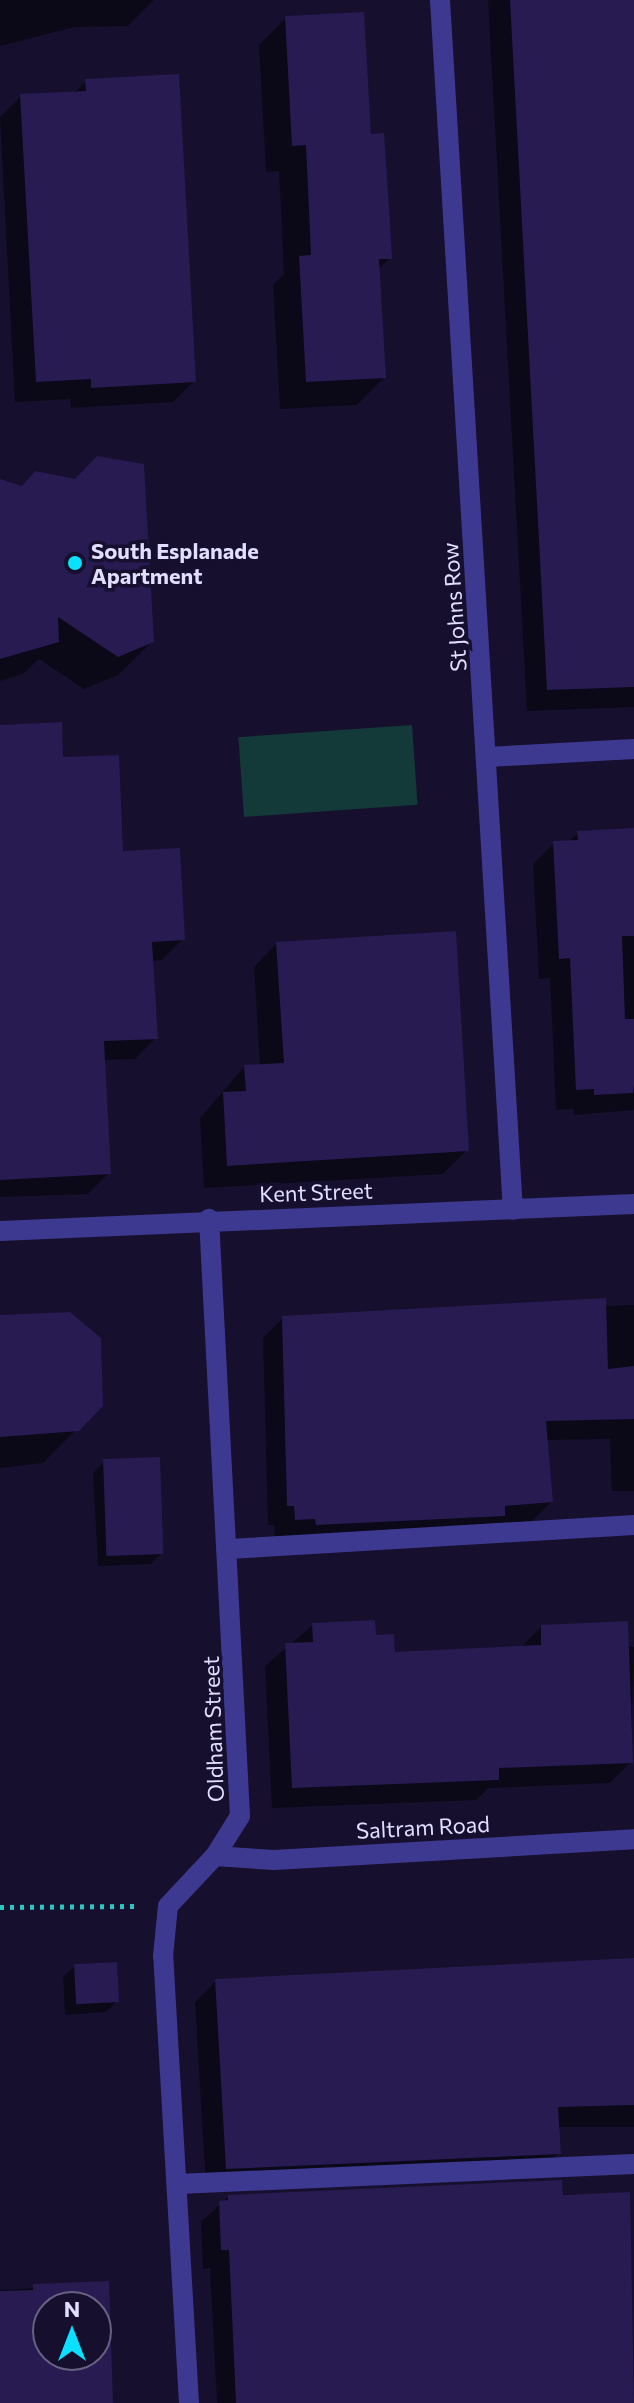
<!DOCTYPE html>
<style>
body{margin:0}
#map{position:relative;width:634px;height:2403px;overflow:hidden;background:#16102e;font-family:Commissioner,sans-serif}
div>[style]{position:absolute}
.green>*{inset:0;background:#133939;transform-origin:0 0}
.shadow>*{inset:0;background:#0007}
.building>*{inset:0;background:#271b51;transform-origin:0 0}
.path>*{height:5px;margin-top:-2.5px;transform-origin:0;background:repeating-linear-gradient(90deg,#29c7c2 0 4px,transparent 0 10px)}
.service>*{height:20px;margin:-10px;padding:0 10px;transform-origin:10px;border-radius:10px;background:#3e3990}
.minor>*{height:20px;margin:-10px;padding:0 10px;transform-origin:10px;border-radius:10px;background:#3e3990}
.dots>*{width:22px;height:22px;translate:-50% -50%;box-sizing:border-box;border:4px solid #16102e;border-radius:50%}
span{translate:-50% -50%;white-space:nowrap;text-align:center;line-height:1.15;-webkit-text-stroke:7px #16102e;paint-order:stroke}
.poi-label{font-size:22px;color:#e2deff;font-weight:700}
.left{translate:0 -50%;text-align:left}
.street-label{font-size:22px;color:#e2deff}
.north{position:absolute;left:32px;top:2291px;width:80px;height:80px;box-sizing:border-box;background:#16102e;border:2px solid #686282;border-radius:50%;rotate:0deg;font-size:22px;font-weight:700;line-height:32px;text-align:center;color:#e2deff}
.north::after{content:'';display:block;margin:auto;width:28px;height:36px;background:#0ae0ff;clip-path:polygon(50% 0,100% 100%,50% 72%,0 100%)}
</style>
<div id="map">
<div class="green">
<i style="left:412px;top:725px;width:80px;height:174px;rotate:86deg"></i>
</div>
<div class="shadow">
<i style="clip-path:polygon(0 0,154px 0,128px 26px,75px 27px,0 46px)"></i>
<i style="clip-path:polygon(488px 0,634px 0,634px 707px,527px 711px)"></i>
<i style="clip-path:polygon(286px 18px,369px 136px,390px 258px,378px 270px,384px 378px,357px 405px,280px 409px,273px 285px,284px 274px,279px 171px,266px 172px,259px 45px)"></i>
<i style="clip-path:polygon(86px 81px,194px 381px,173px 402px,71px 408px,70px 399px,15px 402px,0 117px,21px 96px,74px 93px)"></i>
<i style="clip-path:polygon(0 481px,152px 642px,118px 675px,84px 689px,39px 659px,23px 674px,0 681px)"></i>
<i style="clip-path:polygon(0 727px,61px 759px,183px 939px,162px 960px,151px 961px,156px 1038px,135px 1059px,103px 1060px,109px 1173px,88px 1194px,0 1197px)"></i>
<i style="clip-path:polygon(634px 830px,634px 1110px,574px 1115px,574px 1109px,556px 1110px,550px 978px,539px 979px,533px 864px,554px 843px,568px 842px,578px 833px)"></i>
<i style="clip-path:polygon(277px 943px,467px 1150px,443px 1174px,204px 1188px,200px 1118px,244px 1067px,260px 1067px,254px 967px)"></i>
<i style="clip-path:polygon(604px 1300px,604px 1306px,634px 1305px,634px 1491px,612px 1491px,610px 1439px,546px 1440px,551px 1502px,531px 1522px,275px 1539px,274px 1525px,268px 1525px,263px 1338px,283px 1318px)"></i>
<i style="clip-path:polygon(0 1317px,101px 1405px,43px 1463px,0 1468px)"></i>
<i style="clip-path:polygon(104px 1462px,162px 1553px,151px 1564px,98px 1566px,93px 1473px)"></i>
<i style="clip-path:polygon(313px 1625px,374px 1637px,393px 1655px,520px 1648px,542px 1626px,634px 1647px,631px 1762px,610px 1783px,489px 1788px,476px 1800px,272px 1808px,265px 1666px)"></i>
<i style="clip-path:polygon(634px 1960px,634px 2127px,557px 2127px,559px 2153px,538px 2174px,206px 2189px,195px 2002px,216px 1981px)"></i>
<i style="clip-path:polygon(75px 1966px,117px 2001px,106px 2012px,65px 2015px,63px 1977px)"></i>
<i style="clip-path:polygon(628px 2194px,634px 2403px,217px 2403px,210px 2268px,203px 2269px,201px 2222px,228px 2197px)"></i>
<i style="clip-path:polygon(evenodd,107px 2284px,111px 2403px,0 2403px,0 2290px,107px 2284px,48px 2307px,96px 2307px,96px 2355px,48px 2355px,48px 2307px)"></i>
</div>
<div class="building">
<i style="clip-path:polygon(510px 0,634px 0,634px 687px,547px 690px)"></i>
<i style="clip-path:polygon(364px 12px,371px 134px,384px 133px,389px 207px,392px 259px,379px 259px,386px 378px,306px 382px,299px 256px,311px 255px,306px 145px,292px 146px,285px 16px)"></i>
<i style="clip-path:polygon(179px 74px,196px 382px,91px 388px,91px 379px,36px 382px,20px 94px,86px 91px,85px 79px)"></i>
<i style="clip-path:polygon(97px 456px,144px 464px,154px 642px,118px 657px,58px 617px,59px 642px,0 659px,0 479px,22px 486px,35px 471px,75px 479px)"></i>
<i style="clip-path:polygon(62px 722px,63px 757px,119px 755px,123px 851px,180px 848px,185px 940px,152px 942px,158px 1039px,104px 1041px,111px 1174px,0 1180px,0 725px)"></i>
<i style="clip-path:polygon(634px 828px,634px 936px,622px 936px,625px 1019px,634px 1019px,634px 1084px,633px 1093px,594px 1095px,594px 1089px,576px 1090px,570px 958px,559px 959px,553px 841px,578px 840px,577px 831px)"></i>
<i style="clip-path:polygon(456px 931px,469px 1151px,227px 1166px,223px 1092px,246px 1091px,244px 1065px,284px 1063px,276px 942px)"></i>
<i style="clip-path:polygon(606px 1298px,608px 1369px,634px 1366px,634px 1419px,546px 1421px,553px 1502px,505px 1506px,505px 1516px,316px 1525px,315px 1519px,295px 1520px,294px 1506px,287px 1506px,282px 1316px)"></i>
<i style="clip-path:polygon(70px 1312px,101px 1338px,103px 1406px,79px 1431px,0 1437px,0 1315px)"></i>
<i style="left:160px;top:1457px;width:97px;height:57px;rotate:88deg"></i>
<i style="clip-path:polygon(375px 1620px,376px 1635px,394px 1634px,395px 1652px,541px 1645px,541px 1625px,628px 1621px,633px 1763px,499px 1768px,499px 1780px,292px 1788px,285px 1643px,313px 1642px,312px 1623px)"></i>
<i style="clip-path:polygon(634px 1958px,634px 2105px,558px 2107px,561px 2154px,226px 2169px,215px 1979px)"></i>
<i style="left:117px;top:1962px;width:40px;height:43px;rotate:87deg"></i>
<i style="clip-path:polygon(562px 2180px,563px 2195px,630px 2192px,634px 2403px,236px 2403px,229px 2250px,221px 2250px,219px 2201px,228px 2200px,228px 2195px)"></i>
<i style="clip-path:polygon(evenodd,109px 2281px,113px 2403px,0 2403px,0 2291px,33px 2290px,33px 2284px,109px 2281px,48px 2307px,96px 2307px,96px 2355px,48px 2355px,48px 2307px)"></i>
</div>
<div class="path">
<i style="left:0;top:1907px;width:135px;rotate:-0.4deg"></i>
</div>
<div class="service">
<i style="left:229px;top:1549px;width:406px;rotate:-3.4deg"></i>
<i style="left:178px;top:2184px;width:456px;rotate:-2.5deg"></i>
</div>
<div class="minor">
<i style="left:440px;top:0;width:1212px;rotate:86.55deg"></i>
<i style="left:487px;top:757px;width:147px;rotate:-3.1deg"></i>
<i style="left:0;top:1231px;width:635px;rotate:-2.44deg"></i>
<i style="left:215px;top:1856px;width:59px;rotate:3.9deg"></i>
<i style="left:274px;top:1860px;width:361px;rotate:-3.3deg"></i>
<i style="left:189px;top:2403px;width:448px;rotate:-93.3deg"></i>
<i style="left:163px;top:1956px;width:50px;rotate:-84.3deg"></i>
<i style="left:168px;top:1906px;width:69px;rotate:-46.8deg"></i>
<i style="left:215px;top:1856px;width:47px;rotate:-58deg"></i>
<i style="left:240px;top:1816px;width:598px;rotate:-92.97deg"></i>
</div>
<div class="dots">
<i style="left:75px;top:563px;background:#0ae0ff"></i>
</div>
<div class="poi-label">
<span class="left" style="left:91px;top:563px">South Esplanade<br>Apartment</span>
</div>
<div class="street-label">
<span style="left:454px;top:607px;rotate:-94deg">St Johns Row</span>
<span style="left:316px;top:1192px;rotate:-2deg">Kent Street</span>
<span style="left:213px;top:1729px;rotate:-92deg">Oldham Street</span>
<span style="left:423px;top:1827px;rotate:-3deg">Saltram Road</span>
</div>
<div class="north">N</div>
</div>
